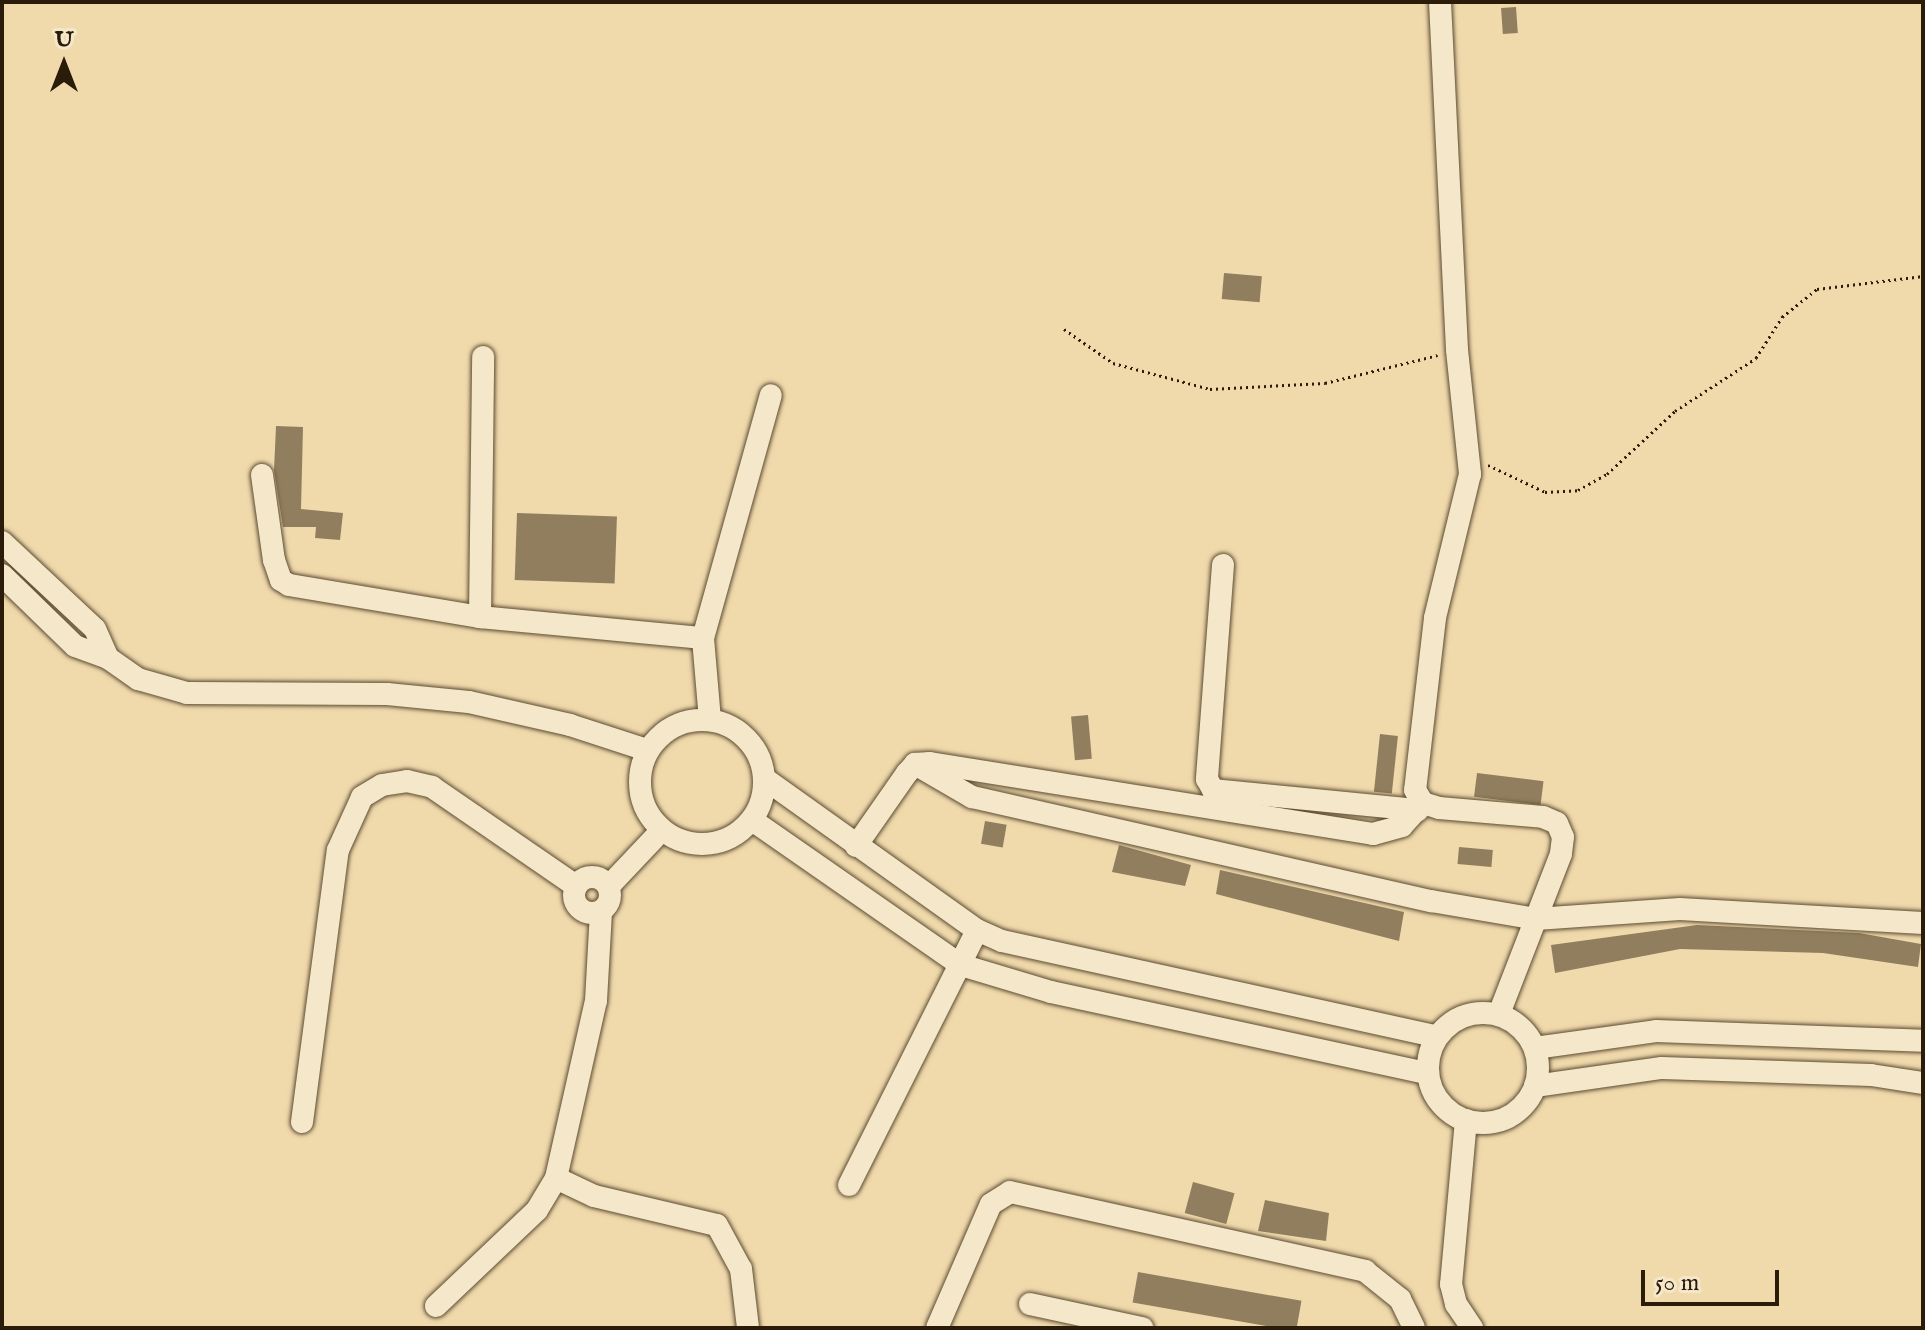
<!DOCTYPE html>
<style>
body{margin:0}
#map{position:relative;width:1925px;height:1330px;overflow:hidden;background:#f0daac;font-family:"IM FELL English",serif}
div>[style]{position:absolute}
.building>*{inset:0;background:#917e5e;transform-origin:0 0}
.path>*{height:3px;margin-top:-1.5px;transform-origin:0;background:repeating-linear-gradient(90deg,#2b1b09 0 2px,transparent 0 6px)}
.roads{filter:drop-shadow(0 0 2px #5c4b32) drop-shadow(0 0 2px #5c4b32)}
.minor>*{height:22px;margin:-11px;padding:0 11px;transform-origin:11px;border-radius:11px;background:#f5e7c9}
.minor>.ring{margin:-11px;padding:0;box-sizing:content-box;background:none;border:22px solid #f5e7c9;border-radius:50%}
span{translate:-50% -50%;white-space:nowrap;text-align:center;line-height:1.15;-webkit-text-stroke:7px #f5e7c9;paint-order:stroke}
.frame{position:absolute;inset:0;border:4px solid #2b1b09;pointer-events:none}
.north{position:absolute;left:24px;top:24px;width:80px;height:80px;-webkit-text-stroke:6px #f5e7c9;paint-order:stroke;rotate:0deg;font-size:22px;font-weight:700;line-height:32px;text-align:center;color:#2b1b09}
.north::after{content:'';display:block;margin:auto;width:28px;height:36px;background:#2b1b09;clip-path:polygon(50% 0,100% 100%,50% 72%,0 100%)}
.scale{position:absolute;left:1641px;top:1270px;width:138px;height:36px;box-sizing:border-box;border:4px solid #2b1b09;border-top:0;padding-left:10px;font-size:24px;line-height:28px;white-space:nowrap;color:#2b1b09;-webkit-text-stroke:6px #f5e7c9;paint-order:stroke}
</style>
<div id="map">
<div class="building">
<i style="left:1516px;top:7px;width:26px;height:15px;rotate:86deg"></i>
<i style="left:1224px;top:273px;width:38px;height:26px;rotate:5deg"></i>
<i style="clip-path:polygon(276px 426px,303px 427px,301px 509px,343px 513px,340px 540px,315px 538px,316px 527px,283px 527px,274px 470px)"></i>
<i style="left:517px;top:513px;width:100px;height:67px;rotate:2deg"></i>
<i style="left:1088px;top:715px;width:44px;height:17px;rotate:85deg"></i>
<i style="left:1380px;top:734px;width:18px;height:58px;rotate:6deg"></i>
<i style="left:1477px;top:773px;width:67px;height:24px;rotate:7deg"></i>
<i style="left:985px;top:821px;width:22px;height:23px;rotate:10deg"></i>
<i style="clip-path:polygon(1119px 845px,1191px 865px,1185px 886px,1112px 872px)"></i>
<i style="left:1459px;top:847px;width:34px;height:17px;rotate:5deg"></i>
<i style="clip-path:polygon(1220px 870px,1404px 912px,1399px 941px,1216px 894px)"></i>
<i style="clip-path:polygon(1697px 925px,1859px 933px,1921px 944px,1918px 967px,1823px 953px,1680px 949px,1555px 973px,1551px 945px)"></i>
<i style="left:1193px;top:1182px;width:43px;height:32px;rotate:15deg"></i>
<i style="clip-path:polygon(1265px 1200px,1329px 1213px,1326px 1241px,1258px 1231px)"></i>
<i style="left:1138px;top:1272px;width:166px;height:31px;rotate:10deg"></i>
</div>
<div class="path">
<i style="left:1064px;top:329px;width:60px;rotate:34.8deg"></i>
<i style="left:1113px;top:363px;width:100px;rotate:15deg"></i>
<i style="left:1210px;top:389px;width:115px;rotate:-3deg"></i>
<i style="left:1325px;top:383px;width:116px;rotate:-13.9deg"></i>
<i style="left:1488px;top:465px;width:63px;rotate:25.3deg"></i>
<i style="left:1545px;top:492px;width:33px;rotate:-3deg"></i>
<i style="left:1578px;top:490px;width:33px;rotate:-29deg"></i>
<i style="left:1607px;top:474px;width:93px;rotate:-42.8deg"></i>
<i style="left:1675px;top:411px;width:97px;rotate:-33.2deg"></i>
<i style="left:1756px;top:358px;width:49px;rotate:-57.6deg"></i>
<i style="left:1782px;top:317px;width:45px;rotate:-38.7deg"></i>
<i style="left:1817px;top:289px;width:107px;rotate:-7deg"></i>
</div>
<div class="roads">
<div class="minor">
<i style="left:1440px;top:2px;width:348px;rotate:87.2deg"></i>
<i style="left:1457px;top:350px;width:125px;rotate:84deg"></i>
<i style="left:1470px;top:474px;width:148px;rotate:103.7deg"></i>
<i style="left:1435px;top:618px;width:173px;rotate:96.6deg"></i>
<i style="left:1415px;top:790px;width:15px;rotate:58deg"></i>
<i style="left:1423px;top:803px;width:17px;rotate:17deg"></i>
<i style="left:1439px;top:808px;width:104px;rotate:4.9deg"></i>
<i style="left:1543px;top:817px;width:15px;rotate:23deg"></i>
<i style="left:1557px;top:823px;width:15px;rotate:67deg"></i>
<i style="left:1563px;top:837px;width:17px;rotate:97deg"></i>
<i style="left:1561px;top:854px;width:172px;rotate:111.2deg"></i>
<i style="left:262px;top:475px;width:86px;rotate:82deg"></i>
<i style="left:274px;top:560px;width:21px;rotate:71deg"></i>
<i style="left:281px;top:580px;width:9px;rotate:32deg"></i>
<i style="left:289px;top:585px;width:194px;rotate:9.5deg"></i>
<i style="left:480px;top:617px;width:224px;rotate:5.4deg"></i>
<i style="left:2px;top:542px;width:127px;rotate:43.1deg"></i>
<i style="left:95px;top:629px;width:32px;rotate:66deg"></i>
<i style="left:1223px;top:565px;width:215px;rotate:94.3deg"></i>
<i style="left:1207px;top:779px;width:13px;rotate:61deg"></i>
<i style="left:1213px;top:790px;width:206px;rotate:5.6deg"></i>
<i style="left:2px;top:575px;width:102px;rotate:44.2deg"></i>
<i style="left:75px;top:646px;width:35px;rotate:20deg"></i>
<i style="left:108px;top:658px;width:37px;rotate:35deg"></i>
<i style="left:138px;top:679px;width:51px;rotate:15.9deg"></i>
<i style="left:187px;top:693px;width:200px;rotate:0.3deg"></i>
<i style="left:387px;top:694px;width:82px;rotate:5.6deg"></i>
<i style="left:469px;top:702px;width:104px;rotate:12.8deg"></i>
<i style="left:570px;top:725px;width:81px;rotate:18deg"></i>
<i style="left:480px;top:617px;width:260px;rotate:-89.3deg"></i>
<i style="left:710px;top:720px;width:82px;rotate:-94.9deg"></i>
<i style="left:703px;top:638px;width:252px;rotate:-74.4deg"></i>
<i class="ring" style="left:640px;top:720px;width:102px;height:102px"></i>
<i style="left:915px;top:764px;width:66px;rotate:30.1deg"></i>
<i style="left:972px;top:797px;width:471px;rotate:12.8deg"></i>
<i style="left:1431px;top:901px;width:107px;rotate:9.7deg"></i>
<i style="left:1536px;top:919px;width:144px;rotate:-4deg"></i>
<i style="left:1680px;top:909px;width:243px;rotate:3.3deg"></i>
<i style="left:765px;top:779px;width:260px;rotate:35.5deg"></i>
<i style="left:977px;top:930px;width:27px;rotate:24deg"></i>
<i style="left:1002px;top:941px;width:445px;rotate:12.4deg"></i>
<i style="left:752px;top:820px;width:254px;rotate:34.8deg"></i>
<i style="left:961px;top:965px;width:94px;rotate:16.7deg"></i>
<i style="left:1051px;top:992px;width:385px;rotate:12.2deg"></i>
<i style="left:856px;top:846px;width:89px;rotate:-55.1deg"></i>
<i style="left:907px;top:773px;width:12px;rotate:-48deg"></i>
<i style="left:915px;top:764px;width:15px;rotate:-4deg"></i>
<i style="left:930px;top:763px;width:449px;rotate:9.1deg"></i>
<i style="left:1373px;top:834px;width:30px;rotate:-15deg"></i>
<i style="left:1402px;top:826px;width:31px;rotate:-48deg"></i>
<i class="ring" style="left:574px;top:877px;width:14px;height:14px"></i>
<i style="left:609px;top:886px;width:76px;rotate:-46.6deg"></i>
<i class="ring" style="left:1428px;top:1013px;width:88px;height:88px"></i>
<i style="left:1535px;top:1048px;width:122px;rotate:-8deg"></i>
<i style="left:1656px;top:1031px;width:267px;rotate:2.1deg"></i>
<i style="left:1535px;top:1086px;width:128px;rotate:-8.1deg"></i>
<i style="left:1662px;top:1068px;width:209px;rotate:1.9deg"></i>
<i style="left:1871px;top:1075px;width:53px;rotate:8.7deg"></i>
<i style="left:1466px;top:1120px;width:165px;rotate:95.2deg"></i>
<i style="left:1451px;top:1284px;width:21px;rotate:76deg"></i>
<i style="left:1456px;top:1304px;width:29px;rotate:56deg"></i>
<i style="left:302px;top:1122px;width:274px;rotate:-82.5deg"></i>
<i style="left:338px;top:850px;width:58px;rotate:-65.6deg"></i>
<i style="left:362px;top:797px;width:23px;rotate:-31deg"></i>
<i style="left:382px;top:785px;width:25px;rotate:-9deg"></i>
<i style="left:407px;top:781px;width:26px;rotate:13deg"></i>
<i style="left:432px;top:787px;width:175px;rotate:34.5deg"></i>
<i style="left:556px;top:1178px;width:42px;rotate:25.3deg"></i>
<i style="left:594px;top:1196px;width:126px;rotate:13.3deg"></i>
<i style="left:717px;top:1225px;width:50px;rotate:61.4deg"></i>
<i style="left:741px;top:1269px;width:59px;rotate:83.2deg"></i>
<i style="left:849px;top:1185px;width:285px;rotate:-63.3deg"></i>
<i style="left:1030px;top:1304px;width:115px;rotate:12.1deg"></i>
<i style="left:436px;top:1306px;width:139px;rotate:-43.5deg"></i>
<i style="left:537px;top:1210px;width:37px;rotate:-59deg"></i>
<i style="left:556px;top:1178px;width:181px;rotate:-77.3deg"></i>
<i style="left:596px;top:1001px;width:90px;rotate:-86.8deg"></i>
<i style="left:937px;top:1328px;width:135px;rotate:-66.5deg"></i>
<i style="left:991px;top:1204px;width:22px;rotate:-32deg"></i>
<i style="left:1010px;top:1192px;width:364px;rotate:12.5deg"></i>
<i style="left:1365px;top:1271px;width:45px;rotate:38.7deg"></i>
<i style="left:1400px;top:1299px;width:32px;rotate:64deg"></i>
</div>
</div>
<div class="frame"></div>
<div class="north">U</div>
<div class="scale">50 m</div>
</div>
